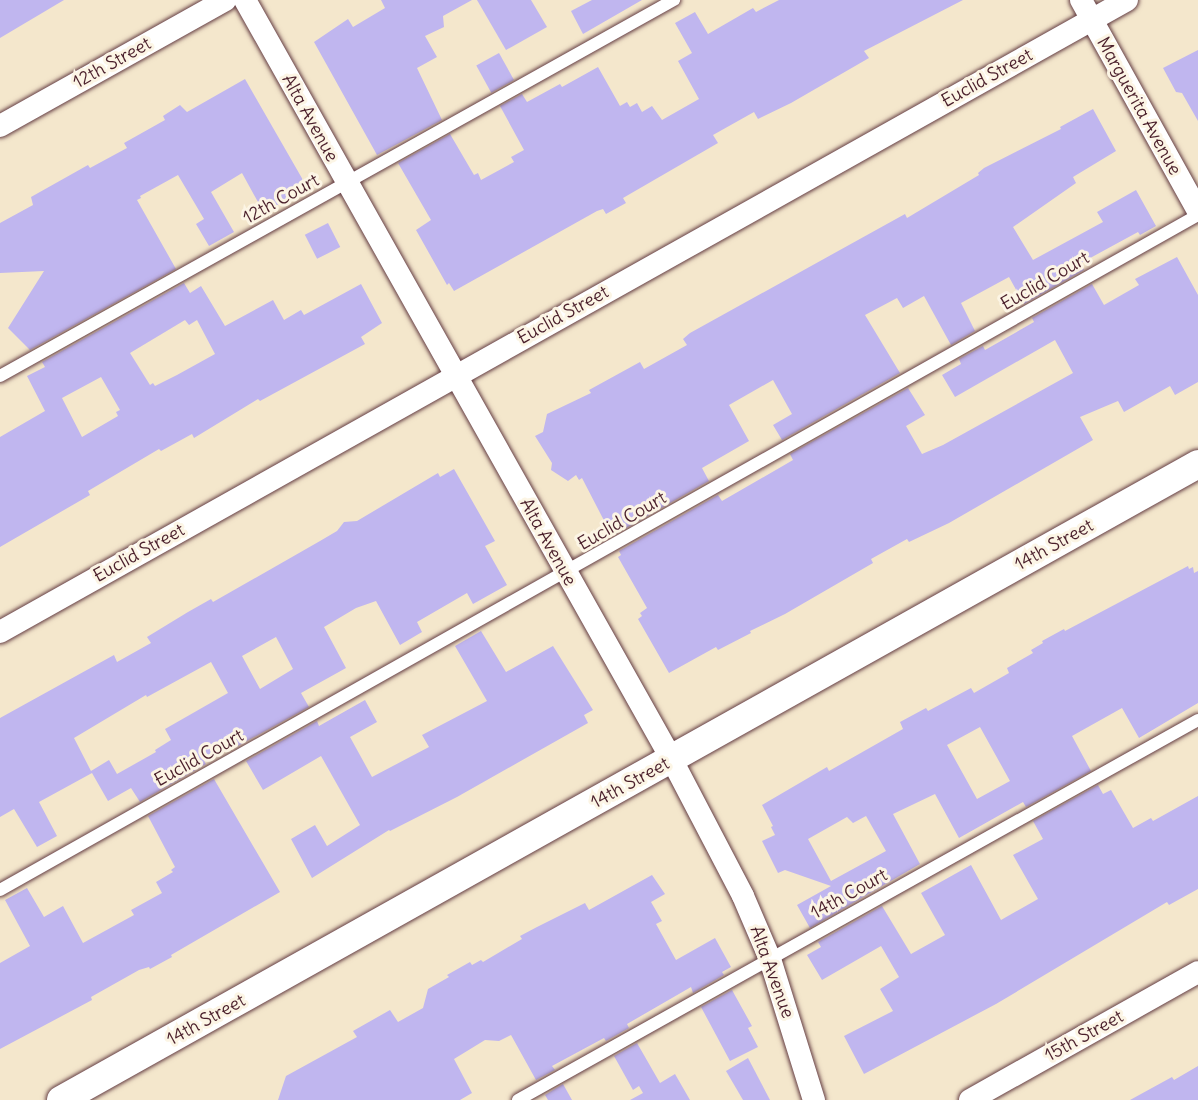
<!DOCTYPE html>
<style>
body{margin:0}
#map{position:relative;width:1198px;height:1100px;overflow:hidden;background:#f4e7cc;font-family:Delius,sans-serif}
div>[style]{position:absolute}
.building>*{inset:0;background:#c0b6ef;transform-origin:0 0}
.roads{filter:drop-shadow(0 0 2px #643d43) drop-shadow(0 0 2px #643d43)}
.service>*{height:12px;margin:-6px;padding:0 6px;transform-origin:6px;border-radius:6px;background:#fff}
.minor>*{height:22px;margin:-11px;padding:0 11px;transform-origin:11px;border-radius:11px;background:#fff}
.tertiary>*{height:28px;margin:-14px;padding:0 14px;transform-origin:14px;border-radius:14px;background:#fff}
span{translate:-50% -50%;white-space:nowrap;text-align:center;line-height:1.15;-webkit-text-stroke:6px #fcf5e5;paint-order:stroke}
.street-label{font-size:18px;color:#4a1f2b}
</style>
<div id="map">
<div class="building">
<i style="clip-path:polygon(0 0,64px 0,0 38px)"></i>
<i style="clip-path:polygon(381px 0,472px 0,443px 16px,444px 27px,425px 36px,437px 57px,417px 68px,442px 120px,377px 155px,314px 42px,348px 19px,353px 27px,385px 8px)"></i>
<i style="clip-path:polygon(477px 0,531px 0,547px 27px,506px 50px)"></i>
<i style="clip-path:polygon(592px 0,642px 0,583px 34px,571px 11px)"></i>
<i style="clip-path:polygon(779px 0,963px 0,864px 51px,869px 58px,791px 103px,758px 119px,754px 112px,713px 135px,718px 143px,623px 198px,626px 203px,606px 214px,603px 209px,597px 211px,454px 291px,449px 283px,447px 285px,416px 230px,431px 220px,398px 163px,450px 134px,474px 175px,478px 173px,481px 180px,514px 162px,511px 157px,524px 150px,500px 106px,522px 94px,527px 102px,560px 84px,562px 87px,598px 67px,620px 106px,627px 102px,630px 107px,637px 103px,642px 112px,652px 106px,662px 120px,699px 99px,678px 61px,692px 53px,675px 23px,695px 12px,708px 34px,753px 8px,756px 12px)"></i>
<i style="clip-path:polygon(1198px 50px,1198px 121px,1182px 93px,1176px 92px,1163px 68px)"></i>
<i style="left:499px;top:53px;width:31px;height:26px;rotate:61deg"></i>
<i style="clip-path:polygon(245px 79px,307px 187px,264px 213px,242px 173px,211px 192px,234px 232px,209px 246px,196px 224px,204px 219px,178px 175px,140px 196px,141px 198px,137px 200px,176px 269px,30px 350px,8px 328px,44px 271px,0 273px,0 223px,33px 205px,31px 197px,88px 165px,90px 168px,127px 148px,124px 143px,165px 120px,163px 116px,180px 105px,187px 112px)"></i>
<i style="clip-path:polygon(1093px 109px,1116px 151px,1073px 177px,1076px 183px,1013px 227px,1033px 260px,1103px 222px,1097px 212px,1136px 190px,1156px 226px,1140px 235px,1138px 232px,1081px 263px,1084px 270px,1024px 304px,1009px 277px,961px 303px,975px 331px,951px 345px,924px 296px,903px 308px,897px 298px,865px 315px,900px 373px,782px 440px,773px 425px,792px 414px,773px 380px,729px 405px,749px 441px,702px 468px,709px 481px,612px 536px,582px 478px,579px 480px,576px 475px,568px 481px,551px 470px,552px 463px,535px 436px,543px 432px,547px 414px,591px 393px,589px 390px,640px 362px,644px 369px,687px 345px,683px 339px,690px 333px,905px 214px,907px 218px,979px 175px,978px 173px,984px 168px,1061px 129px,1060px 127px)"></i>
<i style="left:328px;top:223px;width:27px;height:26px;rotate:63deg"></i>
<i style="clip-path:polygon(1177px 257px,1198px 295px,1198px 382px,1175px 395px,1170px 386px,1124px 412px,1118px 401px,1080px 417px,1093px 440px,949px 523px,909px 542px,907px 539px,871px 559px,873px 563px,785px 614px,750px 631px,751px 633px,718px 650px,716px 647px,669px 673px,638px 619px,642px 616px,640px 613px,647px 608px,618px 557px,621px 555px,619px 551px,718px 495px,722px 501px,793px 460px,790px 454px,908px 388px,925px 415px,906px 426px,922px 454px,943px 445px,1073px 373px,1055px 340px,955px 397px,942px 375px,961px 364px,959px 359px,983px 346px,985px 350px,1034px 322px,1032px 318px,1092px 284px,1104px 305px,1139px 285px,1135px 279px)"></i>
<i style="clip-path:polygon(evenodd,184px 283px,190px 293px,201px 286px,225px 326px,273px 300px,284px 320px,301px 310px,304px 315px,361px 284px,382px 323px,361px 337px,365px 344px,260px 401px,258px 399px,194px 438px,192px 434px,161px 451px,159px 449px,88px 491px,90px 495px,0 547px,0 437px,45px 411px,27px 376px,45px 367px,42px 362px,184px 283px,185px 320px,189px 325px,197px 320px,215px 354px,177px 375px,155px 386px,153px 383px,150px 385px,130px 353px,185px 320px,184px 283px,101px 377px,120px 410px,116px 412px,118px 416px,82px 437px,62px 398px,101px 377px)"></i>
<i style="clip-path:polygon(evenodd,454px 469px,495px 541px,485px 546px,507px 585px,473px 604px,467px 593px,417px 622px,422px 632px,400px 645px,376px 601px,356px 608px,324px 627px,346px 668px,301px 693px,309px 707px,238px 746px,235px 741px,203px 759px,206px 764px,140px 802px,131px 788px,108px 801px,92px 773px,39px 802px,57px 836px,37px 847px,14px 809px,0 817px,0 718px,114px 655px,117px 662px,151px 643px,147px 637px,188px 612px,211px 599px,213px 602px,320px 541px,337px 531px,344px 522px,357px 521px,438px 473px,440px 477px,454px 469px,276px 637px,293px 669px,260px 689px,242px 656px,276px 637px,454px 469px,211px 662px,228px 693px,165px 729px,171px 740px,155px 750px,156px 752px,117px 774px,109px 760px,91px 771px,74px 738px,146px 695px,147px 697px,211px 662px)"></i>
<i style="clip-path:polygon(evenodd,1188px 566px,1189px 569px,1193px 567px,1194px 573px,1198px 571px,1198px 703px,1139px 738px,1122px 708px,1072px 736px,1091px 771px,1026px 807px,1023px 802px,959px 838px,935px 794px,893px 814px,920px 864px,810px 928px,797px 905px,831px 886px,785px 870px,778px 873px,762px 841px,775px 835px,771px 827px,773px 826px,762px 805px,827px 767px,829px 771px,903px 729px,900px 722px,926px 708px,928px 711px,971px 688px,974px 693px,1009px 673px,1007px 668px,1033px 653px,1031px 650px,1043px 643px,1042px 641px,1064px 629px,1065px 631px,1188px 566px,980px 727px,1010px 781px,977px 799px,947px 745px,980px 727px,1188px 566px,866px 816px,886px 851px,831px 881px,808px 839px,847px 817px,853px 823px,866px 816px)"></i>
<i style="clip-path:polygon(481px 631px,506px 672px,553px 646px,593px 710px,584px 715px,588px 723px,457px 797px,390px 831px,389px 830px,312px 878px,291px 839px,315px 825px,327px 846px,360px 825px,321px 756px,263px 790px,246px 761px,317px 721px,319px 726px,365px 700px,377px 722px,350px 737px,372px 777px,429px 747px,422px 735px,487px 701px,455px 646px)"></i>
<i style="clip-path:polygon(214px 779px,280px 892px,171px 955px,172px 957px,150px 969px,149px 967px,139px 970px,91px 997px,92px 1000px,0 1049px,0 963px,30px 946px,5px 900px,27px 888px,44px 917px,63px 906px,83px 943px,134px 915px,131px 910px,162px 893px,156px 882px,173px 872px,171px 870px,175px 867px,148px 816px)"></i>
<i style="clip-path:polygon(1098px 785px,1103px 794px,1111px 790px,1133px 828px,1151px 818px,1153px 821px,1198px 796px,1198px 889px,1169px 905px,1167px 902px,996px 1004px,864px 1074px,844px 1036px,893px 1011px,880px 989px,899px 977px,881px 946px,822px 980px,807px 955px,821px 947px,818px 942px,882px 906px,911px 954px,945px 935px,921px 893px,971px 865px,1001px 920px,1038px 899px,1013px 855px,1043px 839px,1033px 821px)"></i>
<i style="clip-path:polygon(652px 875px,665px 894px,651px 902px,662px 921px,656px 924px,676px 960px,715px 938px,731px 967px,722px 972px,724px 975px,693px 993px,691px 987px,627px 1024px,629px 1028px,606px 1041px,604px 1038px,552px 1066px,555px 1070px,536px 1080px,511px 1035px,499px 1041px,485px 1040px,454px 1059px,472px 1093px,460px 1100px,278px 1100px,286px 1076px,357px 1037px,353px 1031px,390px 1010px,398px 1022px,423px 1008px,428px 989px,449px 977px,447px 975px,470px 962px,472px 965px,481px 960px,483px 962px,522px 939px,520px 936px,537px 927px,585px 903px,589px 910px)"></i>
<i style="clip-path:polygon(732px 990px,752px 1026px,748px 1028px,758px 1047px,730px 1061px,701px 1007px)"></i>
<i style="clip-path:polygon(637px 1043px,660px 1083px,675px 1074px,690px 1100px,630px 1100px,643px 1093px,639px 1086px,633px 1090px,614px 1056px)"></i>
<i style="clip-path:polygon(748px 1058px,770px 1100px,743px 1100px,726px 1071px)"></i>
<i style="clip-path:polygon(1198px 1066px,1198px 1100px,1130px 1100px,1172px 1077px,1174px 1080px)"></i>
<i style="clip-path:polygon(563px 1084px,572px 1100px,548px 1100px,545px 1095px)"></i>
</div>
<div class="roads">
<div class="service">
<i style="left:0;top:376px;width:772px;rotate:-29.16deg"></i>
<i style="left:0;top:890px;width:1375px;rotate:-29.4deg"></i>
<i style="left:518px;top:1100px;width:779px;rotate:-29.2deg"></i>
</div>
<div class="minor">
<i style="left:245px;top:0;width:872px;rotate:60.67deg"></i>
<i style="left:672px;top:760px;width:153px;rotate:62.4deg"></i>
<i style="left:743px;top:896px;width:69px;rotate:66.8deg"></i>
<i style="left:770px;top:959px;width:148px;rotate:72.7deg"></i>
<i style="left:1081px;top:0;width:241px;rotate:61deg"></i>
<i style="left:0;top:126px;width:258px;rotate:-29.2deg"></i>
<i style="left:0;top:632px;width:1292px;rotate:-29.28deg"></i>
<i style="left:970px;top:1100px;width:261px;rotate:-29.3deg"></i>
</div>
<div class="tertiary">
<i style="left:61px;top:1100px;width:1303px;rotate:-29.22deg"></i>
</div>
</div>
<div class="street-label">
<span style="left:112px;top:63px;rotate:-29deg">12th Street</span>
<span style="left:987px;top:78px;rotate:-29deg">Euclid Street</span>
<span style="left:1139px;top:106px;rotate:61deg">Marguerita Avenue</span>
<span style="left:310px;top:118px;rotate:61deg">Alta Avenue</span>
<span style="left:281px;top:199px;rotate:-29deg">12th Court</span>
<span style="left:1045px;top:281px;rotate:-30deg">Euclid Court</span>
<span style="left:563px;top:315px;rotate:-29deg">Euclid Street</span>
<span style="left:622px;top:521px;rotate:-30deg">Euclid Court</span>
<span style="left:548px;top:542px;rotate:61deg">Alta Avenue</span>
<span style="left:1054px;top:545px;rotate:-29deg">14th Street</span>
<span style="left:139px;top:553px;rotate:-29deg">Euclid Street</span>
<span style="left:199px;top:758px;rotate:-29deg">Euclid Court</span>
<span style="left:630px;top:783px;rotate:-29deg">14th Street</span>
<span style="left:849px;top:894px;rotate:-29deg">14th Court</span>
<span style="left:772px;top:972px;rotate:70deg">Alta Avenue</span>
<span style="left:206px;top:1020px;rotate:-29deg">14th Street</span>
<span style="left:1084px;top:1036px;rotate:-29deg">15th Street</span>
</div>
</div>
